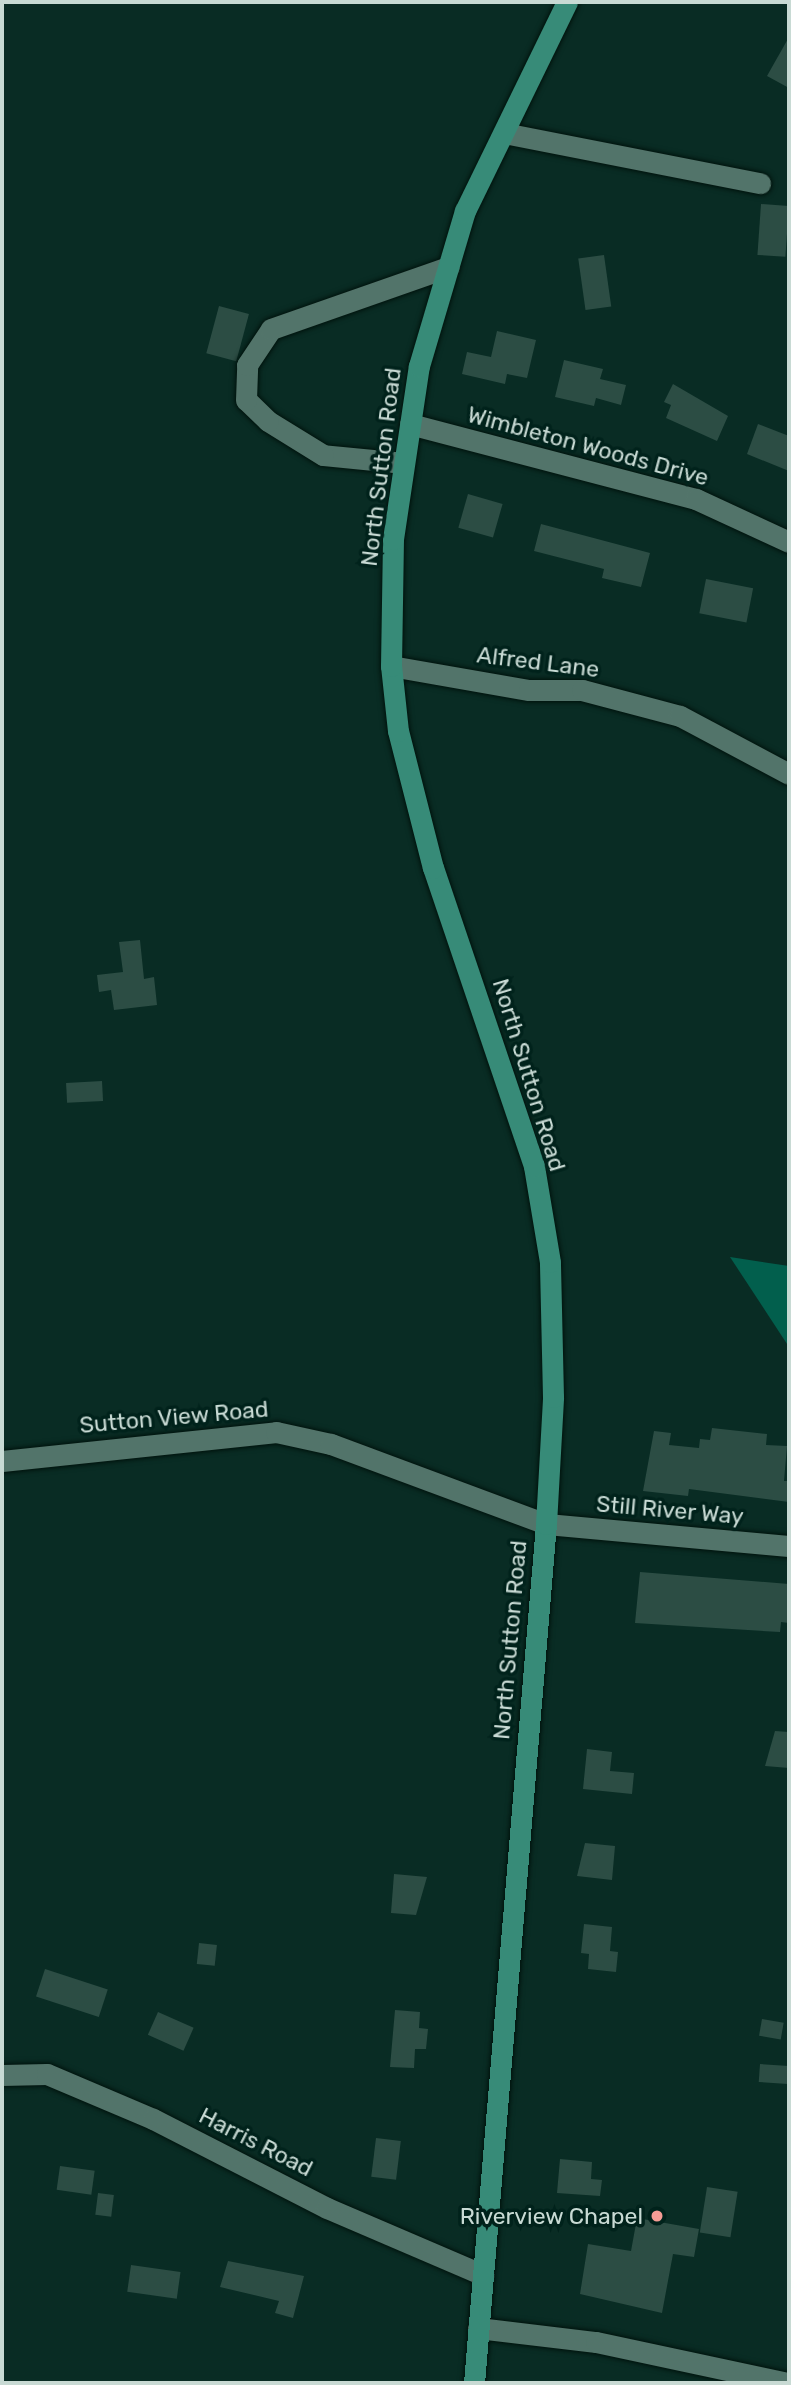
<!DOCTYPE html>
<style>
body{margin:0}
#map{position:relative;width:791px;height:2385px;overflow:hidden;background:#092c24;font-family:Rubik,sans-serif}
div>[style]{position:absolute}
.forest>*{inset:0;background:#025f4d}
.building>*{inset:0;background:#2c4d44;transform-origin:0 0}
.roads{filter:drop-shadow(0 0 2px #00130d) drop-shadow(0 0 2px #00130d)}
.minor>*{height:21px;margin:-10.5px;padding:0 10.5px;transform-origin:10.5px;border-radius:10.5px;background:#52746a}
.major>*{height:21px;margin:-10.5px;padding:0 10.5px;transform-origin:10.5px;border-radius:10.5px;background:#378b78}
.dots>*{width:19px;height:19px;translate:-50% -50%;box-sizing:border-box;border:4px solid #00221b;border-radius:50%}
span{translate:-50% -50%;white-space:nowrap;text-align:center;line-height:1.15;-webkit-text-stroke:7px #00221b;paint-order:stroke}
.street-label{font-size:23px;color:#c8dad4}
.poi-label{font-size:23px;color:#c8dad4}
.right{translate:-100% -50%;text-align:right}
.frame{position:absolute;inset:0;border:4px solid #c8dad4;pointer-events:none}
</style>
<div id="map">
<div class="forest">
<i style="clip-path:polygon(730px 1257px,789px 1266px,789px 1347px)"></i>
</div>
<div class="building">
<i style="clip-path:polygon(789px 37px,789px 88px,767px 76px)"></i>
<i style="left:761px;top:204px;width:28px;height:51px;rotate:4deg"></i>
<i style="left:604px;top:255px;width:52px;height:26px;rotate:82deg"></i>
<i style="left:219px;top:306px;width:31px;height:49px;rotate:15deg"></i>
<i style="clip-path:polygon(497px 331px,536px 340px,527px 378px,507px 374px,505px 384px,462px 374px,467px 352px,491px 357px)"></i>
<i style="clip-path:polygon(564px 360px,603px 369px,600px 379px,626px 385px,621px 405px,596px 398px,594px 406px,555px 397px)"></i>
<i style="clip-path:polygon(673px 384px,728px 416px,717px 441px,666px 418px,671px 405px,664px 402px)"></i>
<i style="clip-path:polygon(758px 424px,789px 436px,789px 471px,747px 454px)"></i>
<i style="left:468px;top:494px;width:36px;height:35px;rotate:16deg"></i>
<i style="clip-path:polygon(541px 524px,650px 553px,641px 587px,602px 578px,604px 569px,534px 551px)"></i>
<i style="left:706px;top:579px;width:48px;height:35px;rotate:11deg"></i>
<i style="clip-path:polygon(140px 940px,144px 979px,154px 977px,157px 1005px,114px 1010px,111px 990px,99px 992px,97px 975px,123px 972px,119px 942px)"></i>
<i style="left:102px;top:1081px;width:20px;height:36px;rotate:87deg"></i>
<i style="clip-path:polygon(712px 1428px,767px 1434px,766px 1445px,787px 1446px,784px 1481px,789px 1481px,789px 1502px,689px 1489px,688px 1496px,643px 1491px,654px 1431px,671px 1433px,669px 1445px,699px 1448px,700px 1439px,710px 1440px)"></i>
<i style="clip-path:polygon(640px 1572px,789px 1584px,789px 1623px,781px 1622px,780px 1632px,635px 1623px)"></i>
<i style="clip-path:polygon(775px 1731px,789px 1732px,789px 1768px,765px 1766px)"></i>
<i style="clip-path:polygon(587px 1749px,612px 1752px,610px 1771px,634px 1773px,632px 1794px,583px 1789px)"></i>
<i style="clip-path:polygon(585px 1843px,615px 1846px,612px 1880px,577px 1876px)"></i>
<i style="clip-path:polygon(394px 1874px,427px 1877px,416px 1915px,391px 1913px)"></i>
<i style="clip-path:polygon(584px 1924px,612px 1927px,610px 1951px,618px 1952px,616px 1972px,588px 1969px,589px 1954px,581px 1953px)"></i>
<i style="left:199px;top:1943px;width:18px;height:21px;rotate:6deg"></i>
<i style="left:45px;top:1969px;width:66px;height:29px;rotate:18deg"></i>
<i style="clip-path:polygon(395px 2010px,420px 2012px,419px 2028px,428px 2029px,426px 2049px,415px 2049px,414px 2068px,390px 2067px)"></i>
<i style="left:158px;top:2012px;width:39px;height:25px;rotate:24deg"></i>
<i style="left:762px;top:2019px;width:22px;height:17px;rotate:10deg"></i>
<i style="left:760px;top:2064px;width:29px;height:18px;rotate:4deg"></i>
<i style="left:376px;top:2138px;width:25px;height:39px;rotate:7deg"></i>
<i style="clip-path:polygon(560px 2159px,592px 2162px,591px 2179px,602px 2180px,600px 2196px,557px 2193px)"></i>
<i style="left:60px;top:2166px;width:35px;height:24px;rotate:8deg"></i>
<i style="left:707px;top:2187px;width:31px;height:46px;rotate:9deg"></i>
<i style="left:98px;top:2193px;width:16px;height:22px;rotate:7deg"></i>
<i style="clip-path:polygon(637px 2218px,699px 2229px,694px 2257px,673px 2254px,662px 2313px,580px 2294px,588px 2244px,631px 2251px)"></i>
<i style="clip-path:polygon(228px 2261px,304px 2276px,293px 2318px,275px 2313px,279px 2301px,220px 2287px)"></i>
<i style="left:131px;top:2265px;width:50px;height:27px;rotate:8deg"></i>
</div>
<div class="roads">
<div class="minor">
<i style="left:504px;top:133px;width:261px;rotate:11.1deg"></i>
<i style="left:410px;top:424px;width:296px;rotate:14.7deg"></i>
<i style="left:696px;top:499px;width:102px;rotate:24.8deg"></i>
<i style="left:404px;top:463px;width:81px;rotate:-174.4deg"></i>
<i style="left:323px;top:455px;width:65px;rotate:-148.3deg"></i>
<i style="left:268px;top:421px;width:30px;rotate:-136deg"></i>
<i style="left:246px;top:400px;width:35px;rotate:-88deg"></i>
<i style="left:247px;top:365px;width:43px;rotate:-56.3deg"></i>
<i style="left:271px;top:329px;width:188px;rotate:-19.3deg"></i>
<i style="left:391px;top:666px;width:140px;rotate:9.9deg"></i>
<i style="left:529px;top:690px;width:53px"></i>
<i style="left:582px;top:690px;width:101px;rotate:14.9deg"></i>
<i style="left:680px;top:716px;width:123px;rotate:28deg"></i>
<i style="left:2px;top:1461px;width:276px;rotate:-6deg"></i>
<i style="left:276px;top:1432px;width:56px;rotate:12.3deg"></i>
<i style="left:331px;top:1444px;width:229px;rotate:20.4deg"></i>
<i style="left:546px;top:1524px;width:244px;rotate:5.2deg"></i>
<i style="left:2px;top:2075px;width:45px;rotate:-1.3deg"></i>
<i style="left:47px;top:2074px;width:115px;rotate:23deg"></i>
<i style="left:153px;top:2119px;width:195px;rotate:27.1deg"></i>
<i style="left:327px;top:2208px;width:170px;rotate:23.2deg"></i>
<i style="left:478px;top:2328px;width:119px;rotate:6.8deg"></i>
<i style="left:596px;top:2342px;width:196px;rotate:12.1deg"></i>
</div>
<div class="major">
<i style="left:474px;top:2383px;width:862px;rotate:-85.21deg"></i>
<i style="left:546px;top:1524px;width:127px;rotate:-86.8deg"></i>
<i style="left:553px;top:1397px;width:135px;rotate:-91.3deg"></i>
<i style="left:550px;top:1262px;width:97px;rotate:-99.5deg"></i>
<i style="left:534px;top:1166px;width:315px;rotate:-108.7deg"></i>
<i style="left:433px;top:868px;width:141px;rotate:-104.3deg"></i>
<i style="left:398px;top:731px;width:65px;rotate:-96.1deg"></i>
<i style="left:391px;top:666px;width:127px;rotate:-89.1deg"></i>
<i style="left:393px;top:539px;width:175px;rotate:-81.5deg"></i>
<i style="left:419px;top:366px;width:162px;rotate:-73.5deg"></i>
<i style="left:465px;top:211px;width:233px;rotate:-64deg"></i>
</div>
</div>
<div class="dots">
<i style="left:657px;top:2216px;background:#f59c95"></i>
</div>
<div class="street-label">
<span style="left:588px;top:446px;rotate:15deg">Wimbleton Woods Drive</span>
<span style="left:381px;top:467px;rotate:-83deg">North Sutton Road</span>
<span style="left:538px;top:662px;rotate:7deg">Alfred Lane</span>
<span style="left:529px;top:1075px;rotate:73deg">North Sutton Road</span>
<span style="left:174px;top:1417px;rotate:-5deg">Sutton View Road</span>
<span style="left:670px;top:1510px;rotate:5deg">Still River Way</span>
<span style="left:510px;top:1640px;rotate:-85deg">North Sutton Road</span>
<span style="left:256px;top:2142px;rotate:27deg">Harris Road</span>
</div>
<div class="poi-label">
<span class="right" style="left:643px;top:2216px">Riverview Chapel</span>
</div>
<div class="frame"></div>
</div>
